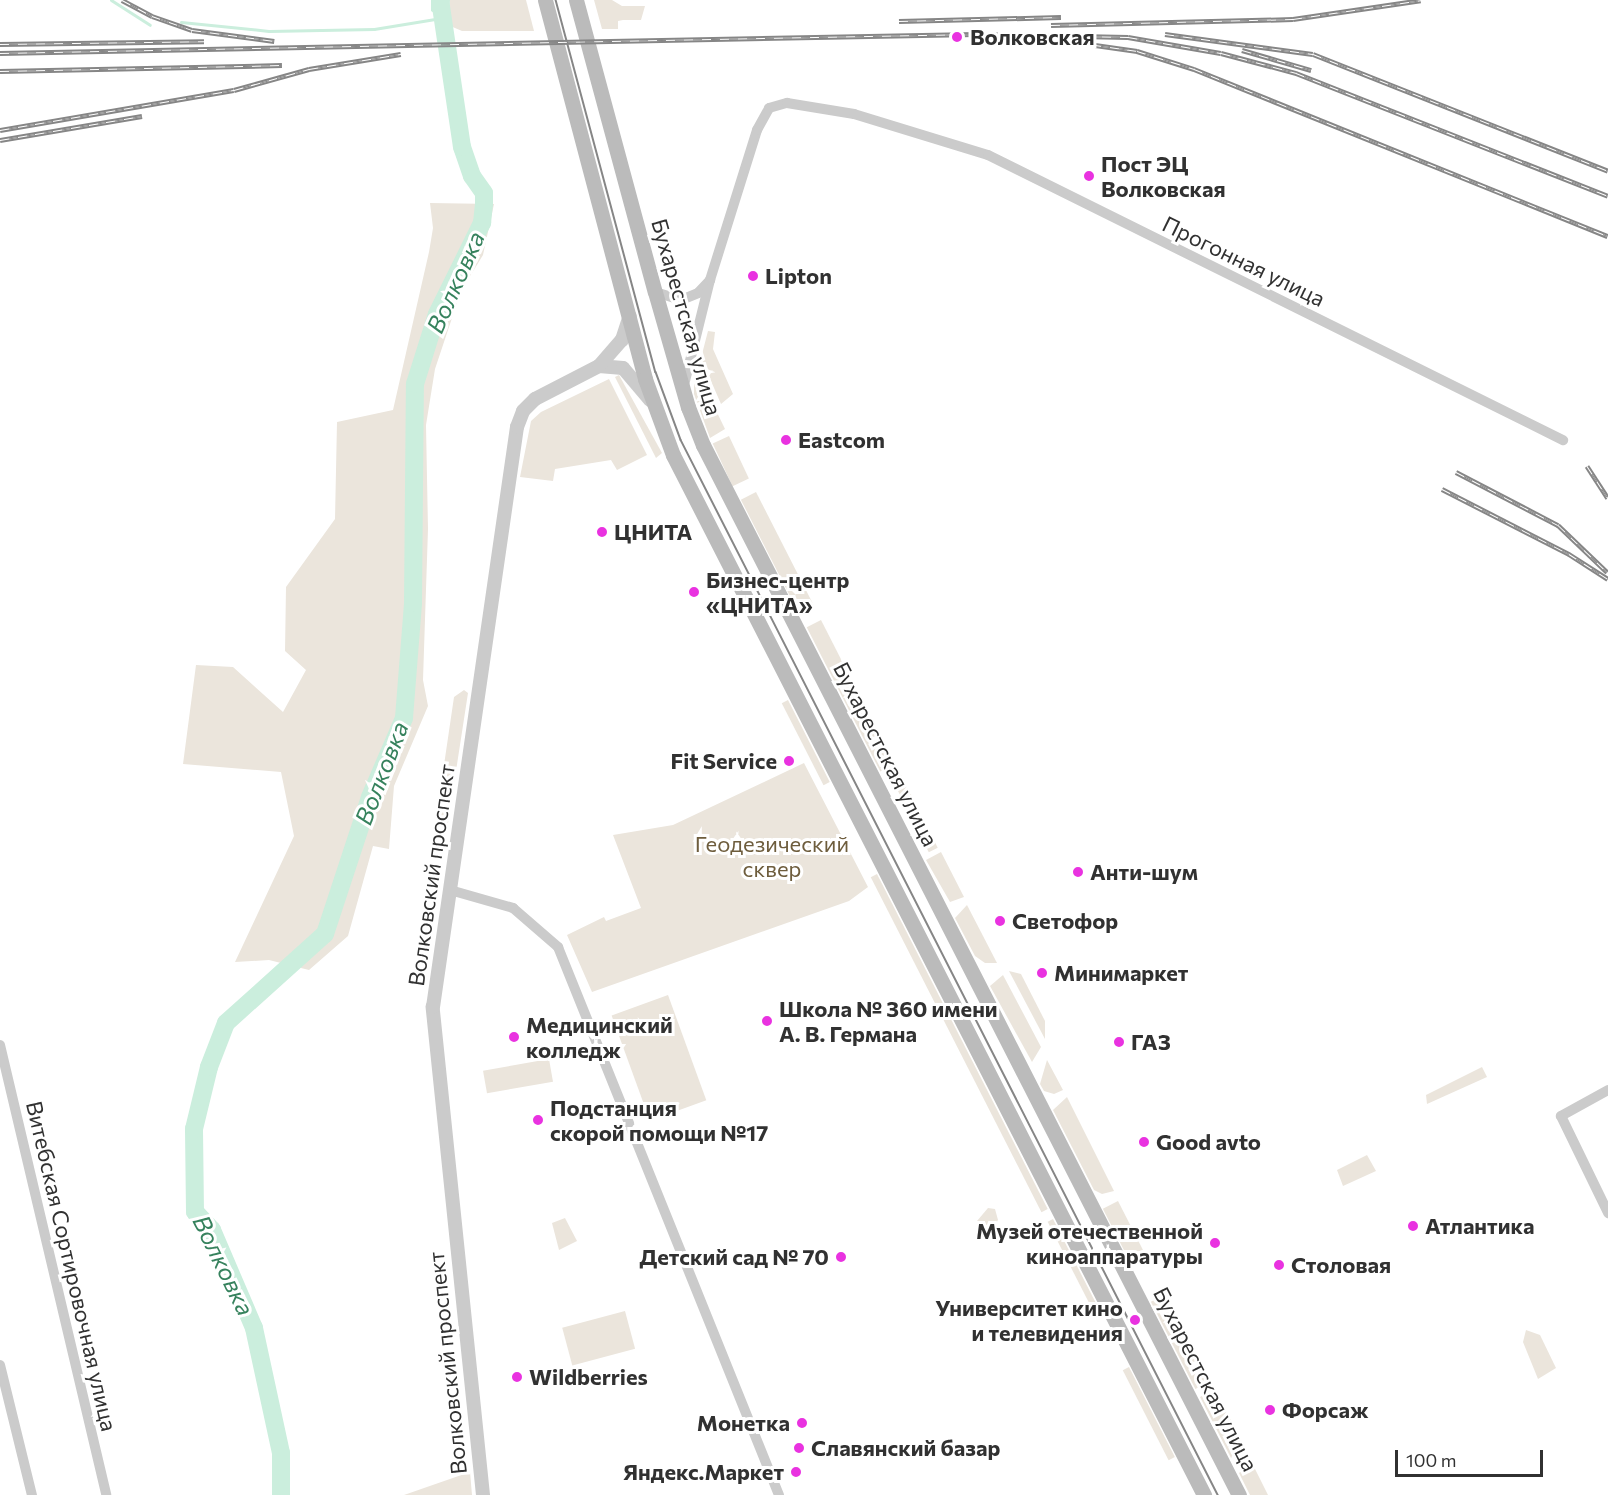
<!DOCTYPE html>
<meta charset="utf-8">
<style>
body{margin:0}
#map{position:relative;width:1608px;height:1495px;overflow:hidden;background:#fff;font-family:Commissioner,sans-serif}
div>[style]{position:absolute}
.green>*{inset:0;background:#ebe5dc;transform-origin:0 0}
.water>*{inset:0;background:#cbeedd}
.stream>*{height:3px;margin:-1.5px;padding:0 1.5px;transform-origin:1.5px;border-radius:1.5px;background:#cbeedd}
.river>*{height:18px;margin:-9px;padding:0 9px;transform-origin:9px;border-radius:9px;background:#cbeedd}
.minor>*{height:10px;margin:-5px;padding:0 5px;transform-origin:5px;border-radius:5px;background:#cbcbcb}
.tertiary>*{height:14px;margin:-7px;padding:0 7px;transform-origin:7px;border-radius:7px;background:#cbcbcb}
.secondary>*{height:15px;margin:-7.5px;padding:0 7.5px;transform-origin:7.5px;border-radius:7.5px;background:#bbb}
.tram>*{height:1.5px;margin:-0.75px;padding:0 0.75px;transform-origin:0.75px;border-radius:0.75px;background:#868686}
.rail>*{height:5px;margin-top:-2.5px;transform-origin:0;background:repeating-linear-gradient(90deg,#fff 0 9px,#868686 0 18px);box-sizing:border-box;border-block:2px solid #868686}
.dots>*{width:16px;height:16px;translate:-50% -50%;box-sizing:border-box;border:3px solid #fff;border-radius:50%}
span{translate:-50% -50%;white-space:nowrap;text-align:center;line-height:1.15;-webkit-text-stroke:6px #fff;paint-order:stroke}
.poi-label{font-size:22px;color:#313131;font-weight:700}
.left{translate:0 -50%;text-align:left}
.right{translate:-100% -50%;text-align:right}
.street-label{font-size:22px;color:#313131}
.park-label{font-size:22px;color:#6e5d3d}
.water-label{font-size:24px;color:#36825d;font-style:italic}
.scale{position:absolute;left:1395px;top:1450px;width:148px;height:27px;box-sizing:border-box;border:3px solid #313131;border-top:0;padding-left:8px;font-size:18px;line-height:21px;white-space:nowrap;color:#313131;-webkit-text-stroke:4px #fff;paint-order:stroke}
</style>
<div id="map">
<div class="green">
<i style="clip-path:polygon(450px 0,526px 0,534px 31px,462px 31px,448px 25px)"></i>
<i style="clip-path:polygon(594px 0,612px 0,622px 6px,645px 6px,641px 20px,623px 20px,618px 21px,618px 29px,602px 29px)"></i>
<i style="clip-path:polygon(430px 203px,494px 204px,483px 255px,461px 291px,435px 369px,426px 425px,428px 529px,423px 680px,428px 706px,394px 786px,389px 849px,373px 846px,348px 936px,309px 970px,269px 960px,235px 962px,294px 836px,281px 772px,183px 764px,196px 665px,233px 667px,283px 712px,306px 670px,285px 651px,286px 587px,335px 519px,337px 422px,393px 410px,429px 252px,433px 228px)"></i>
<i style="clip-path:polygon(708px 331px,715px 332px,713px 349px,733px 394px,721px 404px,701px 358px)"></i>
<i style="clip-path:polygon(694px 365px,725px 429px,710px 438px,694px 394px)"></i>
<i style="clip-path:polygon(619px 375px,662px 453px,656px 458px,615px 377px)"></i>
<i style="clip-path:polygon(609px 379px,647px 455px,617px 470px,611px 460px,555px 469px,553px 481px,520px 477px,531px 421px,541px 412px)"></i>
<i style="left:729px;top:436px;width:47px;height:18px;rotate:65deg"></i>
<i style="left:756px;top:492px;width:129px;height:17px;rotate:63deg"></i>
<i style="left:821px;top:620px;width:162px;height:16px;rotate:63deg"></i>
<i style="clip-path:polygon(464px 690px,468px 693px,448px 823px,438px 817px,435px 805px,439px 799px,454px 697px)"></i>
<i style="left:788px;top:700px;width:92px;height:7px;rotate:63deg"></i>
<i style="clip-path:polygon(804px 763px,868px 887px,849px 901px,592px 992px,567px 935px,604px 917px,606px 921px,641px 908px,613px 835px,673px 825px)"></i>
<i style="left:898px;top:769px;width:44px;height:10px;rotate:63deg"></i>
<i style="left:920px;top:813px;width:39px;height:10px;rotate:63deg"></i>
<i style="clip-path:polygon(941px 852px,964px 897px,950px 902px,926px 860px)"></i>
<i style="left:877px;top:874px;width:376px;height:7px;rotate:63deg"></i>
<i style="clip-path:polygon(967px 905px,997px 963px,985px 963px,975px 956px,955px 918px)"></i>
<i style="clip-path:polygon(1009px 971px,1021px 974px,1045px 1021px,1045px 1039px)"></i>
<i style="clip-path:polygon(1003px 975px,1041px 1047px,1032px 1062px,990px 986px)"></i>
<i style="left:668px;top:995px;width:112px;height:60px;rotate:70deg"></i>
<i style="left:549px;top:1059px;width:23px;height:67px;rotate:80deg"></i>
<i style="clip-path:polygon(1047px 1060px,1063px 1090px,1054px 1094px,1044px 1091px,1040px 1084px)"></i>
<i style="clip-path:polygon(1482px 1067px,1487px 1077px,1427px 1104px,1426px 1095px)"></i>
<i style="clip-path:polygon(1067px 1097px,1114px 1191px,1102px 1194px,1094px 1190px,1053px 1110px)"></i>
<i style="clip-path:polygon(1367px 1155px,1376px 1171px,1343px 1186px,1337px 1170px)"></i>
<i style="left:1118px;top:1201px;width:62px;height:17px;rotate:63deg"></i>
<i style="clip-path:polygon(988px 1208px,995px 1209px,998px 1220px,991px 1231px,981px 1234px,977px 1221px)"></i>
<i style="clip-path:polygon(565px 1218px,577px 1241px,559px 1250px,552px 1223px)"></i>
<i style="left:1053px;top:1219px;width:100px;height:6px;rotate:63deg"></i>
<i style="left:1166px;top:1294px;width:98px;height:17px;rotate:63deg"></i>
<i style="left:625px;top:1311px;width:39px;height:65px;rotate:75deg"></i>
<i style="clip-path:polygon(1526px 1330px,1540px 1335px,1556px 1368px,1538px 1379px,1523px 1342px)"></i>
<i style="left:1129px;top:1367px;width:101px;height:7px;rotate:63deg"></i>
<i style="clip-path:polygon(1215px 1389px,1248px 1454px,1238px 1459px,1231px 1458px,1200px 1397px)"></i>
<i style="clip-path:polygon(1252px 1463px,1268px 1495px,1250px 1495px,1239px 1473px)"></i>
<i style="clip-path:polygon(470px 1472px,472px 1495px,404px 1495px)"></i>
</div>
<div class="water">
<i style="clip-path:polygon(431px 0,450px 0,448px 25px,440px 25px,437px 15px,431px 11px)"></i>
</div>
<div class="stream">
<i style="left:111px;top:0;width:46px;rotate:32.7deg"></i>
<i style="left:181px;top:22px;width:88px;rotate:5.8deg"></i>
<i style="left:269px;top:31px;width:105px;rotate:-1.1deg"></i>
<i style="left:374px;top:29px;width:68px;rotate:-9.3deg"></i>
</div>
<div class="river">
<i style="left:281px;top:1495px;width:42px;rotate:-90deg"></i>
<i style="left:281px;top:1453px;width:128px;rotate:-102.2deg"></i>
<i style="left:254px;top:1328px;width:107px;rotate:-113.2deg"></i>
<i style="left:212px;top:1230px;width:25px;rotate:-133deg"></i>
<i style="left:195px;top:1212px;width:83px;rotate:-90.7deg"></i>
<i style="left:194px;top:1129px;width:64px;rotate:-76.4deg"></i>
<i style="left:209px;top:1067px;width:47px;rotate:-68.9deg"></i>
<i style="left:226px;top:1023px;width:133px;rotate:-42deg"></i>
<i style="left:325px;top:934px;width:144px;rotate:-71.8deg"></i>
<i style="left:370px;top:797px;width:86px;rotate:-66.7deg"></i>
<i style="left:404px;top:718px;width:115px;rotate:-85.5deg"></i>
<i style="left:413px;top:603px;width:219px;rotate:-89.5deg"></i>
<i style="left:415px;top:384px;width:73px;rotate:-72.6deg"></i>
<i style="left:437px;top:314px;width:102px;rotate:-63.7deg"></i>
<i style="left:482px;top:223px;width:19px;rotate:-84deg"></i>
<i style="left:484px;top:204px;width:11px;rotate:-90deg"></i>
<i style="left:484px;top:193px;width:21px;rotate:-125deg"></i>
<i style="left:472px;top:176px;width:31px;rotate:-109deg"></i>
<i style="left:462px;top:147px;width:149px;rotate:-98.5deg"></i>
</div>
<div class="minor">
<i style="left:655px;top:292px;width:27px;rotate:17deg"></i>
<i style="left:681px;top:300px;width:18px;rotate:-22deg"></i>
<i style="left:698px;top:293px;width:18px;rotate:-47deg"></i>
<i style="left:683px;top:389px;width:112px;rotate:-76.1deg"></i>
<i style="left:710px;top:280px;width:157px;rotate:-72.6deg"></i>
<i style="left:757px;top:130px;width:25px;rotate:-61deg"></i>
<i style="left:769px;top:108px;width:19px;rotate:-16deg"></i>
<i style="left:787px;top:103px;width:68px;rotate:9.3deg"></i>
<i style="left:854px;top:114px;width:140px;rotate:17deg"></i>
<i style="left:988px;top:155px;width:642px;rotate:26.37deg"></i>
<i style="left:450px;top:890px;width:66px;rotate:15.9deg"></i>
<i style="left:513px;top:908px;width:60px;rotate:40.9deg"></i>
<i style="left:558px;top:947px;width:591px;rotate:68.04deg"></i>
<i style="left:0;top:1045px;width:462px;rotate:76.7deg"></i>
<i style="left:1608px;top:1090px;width:54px;rotate:151deg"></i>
<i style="left:1561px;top:1116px;width:108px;rotate:64.1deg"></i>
<i style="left:0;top:1365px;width:134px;rotate:76.2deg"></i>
</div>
<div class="tertiary">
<i style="left:599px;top:366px;width:24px;rotate:5deg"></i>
<i style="left:623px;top:368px;width:42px;rotate:49.8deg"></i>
<i style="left:483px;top:1495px;width:491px;rotate:-95.9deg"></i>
<i style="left:433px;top:1007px;width:586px;rotate:-81.76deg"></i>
<i style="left:517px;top:427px;width:17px;rotate:-69deg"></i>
<i style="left:523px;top:411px;width:17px;rotate:-45deg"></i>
<i style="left:535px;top:399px;width:72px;rotate:-27.3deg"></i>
<i style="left:599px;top:366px;width:35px;rotate:-49deg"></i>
<i style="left:622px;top:340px;width:25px;rotate:-72deg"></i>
</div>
<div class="secondary">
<i style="left:545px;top:0;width:392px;rotate:75.2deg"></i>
<i style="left:645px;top:379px;width:81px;rotate:69.8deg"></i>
<i style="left:673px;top:455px;width:1168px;rotate:62.95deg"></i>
<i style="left:576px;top:0;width:302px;rotate:74.9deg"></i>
<i style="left:655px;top:292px;width:120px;rotate:74deg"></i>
<i style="left:688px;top:407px;width:41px;rotate:68.5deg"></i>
<i style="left:703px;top:445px;width:1179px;rotate:62.96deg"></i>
</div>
<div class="tram">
<i style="left:556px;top:0;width:385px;rotate:75deg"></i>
<i style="left:656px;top:372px;width:72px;rotate:69.8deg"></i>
<i style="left:681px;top:440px;width:1184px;rotate:63.02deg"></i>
</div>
<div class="rail">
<i style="left:122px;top:0;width:34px;rotate:28deg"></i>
<i style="left:152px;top:16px;width:42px;rotate:19.3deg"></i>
<i style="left:192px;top:30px;width:83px;rotate:7.6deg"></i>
<i style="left:899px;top:21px;width:162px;rotate:-1.4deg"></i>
<i style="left:1051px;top:25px;width:242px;rotate:-1.4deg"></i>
<i style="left:1293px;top:19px;width:129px;rotate:-8.4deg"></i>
<i style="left:1165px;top:34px;width:149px;rotate:7.7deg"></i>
<i style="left:1313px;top:54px;width:317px;rotate:21.6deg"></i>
<i style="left:1074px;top:42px;width:64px;rotate:8.1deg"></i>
<i style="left:1137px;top:51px;width:60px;rotate:17.5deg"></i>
<i style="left:1194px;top:69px;width:446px;rotate:22deg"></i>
<i style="left:0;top:44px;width:204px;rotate:-0.8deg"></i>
<i style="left:1242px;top:50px;width:72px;rotate:16.2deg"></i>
<i style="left:0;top:53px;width:976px;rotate:-1.12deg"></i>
<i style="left:976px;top:34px;width:152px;rotate:1.1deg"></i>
<i style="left:1128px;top:37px;width:94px;rotate:9.8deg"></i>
<i style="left:1221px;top:53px;width:78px;rotate:14.9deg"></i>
<i style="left:1296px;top:73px;width:335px;rotate:21.5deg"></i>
<i style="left:0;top:71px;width:282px;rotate:-1.2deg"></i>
<i style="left:0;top:130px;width:237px;rotate:-9.7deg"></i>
<i style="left:234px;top:90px;width:78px;rotate:-15.6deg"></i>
<i style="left:309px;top:69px;width:93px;rotate:-9.3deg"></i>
<i style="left:0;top:140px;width:144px;rotate:-9.6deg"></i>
<i style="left:1587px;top:466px;width:38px;rotate:57deg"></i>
<i style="left:1456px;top:472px;width:115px;rotate:27.5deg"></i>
<i style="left:1558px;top:525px;width:68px;rotate:43.8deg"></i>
<i style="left:1442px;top:489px;width:143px;rotate:27.1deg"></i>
<i style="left:1569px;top:554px;width:46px;rotate:32.7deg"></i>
</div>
<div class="dots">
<i style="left:957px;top:37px;background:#e932e0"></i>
<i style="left:1089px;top:176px;background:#e932e0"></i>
<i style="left:753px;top:276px;background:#e932e0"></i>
<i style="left:786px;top:440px;background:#e932e0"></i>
<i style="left:602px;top:532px;background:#e932e0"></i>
<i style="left:694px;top:592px;background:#e932e0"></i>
<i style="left:789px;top:761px;background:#e932e0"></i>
<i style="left:1078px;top:872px;background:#e932e0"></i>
<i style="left:1000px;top:921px;background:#e932e0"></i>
<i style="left:1042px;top:973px;background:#e932e0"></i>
<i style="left:767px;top:1021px;background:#e932e0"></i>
<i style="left:514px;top:1037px;background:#e932e0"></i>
<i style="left:1119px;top:1042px;background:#e932e0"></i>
<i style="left:538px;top:1120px;background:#e932e0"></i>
<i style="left:1144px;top:1142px;background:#e932e0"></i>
<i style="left:1413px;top:1226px;background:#e932e0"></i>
<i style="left:1215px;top:1243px;background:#e932e0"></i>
<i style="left:841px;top:1257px;background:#e932e0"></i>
<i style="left:1279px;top:1265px;background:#e932e0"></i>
<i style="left:1135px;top:1320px;background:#e932e0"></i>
<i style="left:517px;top:1377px;background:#e932e0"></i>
<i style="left:1270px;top:1410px;background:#e932e0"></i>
<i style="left:802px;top:1423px;background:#e932e0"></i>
<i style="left:799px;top:1448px;background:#e932e0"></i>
<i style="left:796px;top:1472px;background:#e932e0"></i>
</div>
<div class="poi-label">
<span class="left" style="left:970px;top:37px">Волковская</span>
<span class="left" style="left:1101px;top:176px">Пост ЭЦ<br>Волковская</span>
<span class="left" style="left:765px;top:276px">Lipton</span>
<span class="left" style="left:798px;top:440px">Eastcom</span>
<span class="left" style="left:614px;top:532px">ЦНИТА</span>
<span class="left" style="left:706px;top:592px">Бизнес-центр<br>«ЦНИТА»</span>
<span class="right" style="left:777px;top:761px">Fit Service</span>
<span class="left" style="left:1090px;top:872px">Анти-шум</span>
<span class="left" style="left:1012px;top:921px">Светофор</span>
<span class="left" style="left:1054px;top:973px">Минимаркет</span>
<span class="left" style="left:779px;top:1021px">Школа № 360 имени<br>А. В. Германа</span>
<span class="left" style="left:526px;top:1037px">Медицинский<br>колледж</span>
<span class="left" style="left:1131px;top:1042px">ГАЗ</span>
<span class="left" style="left:550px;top:1120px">Подстанция<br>скорой помощи №17</span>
<span class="left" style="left:1156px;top:1142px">Good avto</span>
<span class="left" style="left:1425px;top:1226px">Атлантика</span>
<span class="right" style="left:1203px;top:1243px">Музей отечественной<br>киноаппаратуры</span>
<span class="right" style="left:829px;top:1257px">Детский сад № 70</span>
<span class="left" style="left:1291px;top:1265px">Столовая</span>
<span class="right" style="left:1123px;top:1320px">Университет кино<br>и телевидения</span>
<span class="left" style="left:529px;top:1377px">Wildberries</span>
<span class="left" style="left:1282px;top:1410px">Форсаж</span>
<span class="right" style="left:790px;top:1423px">Монетка</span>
<span class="left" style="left:811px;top:1448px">Славянский базар</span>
<span class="right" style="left:784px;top:1472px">Яндекс.Маркет</span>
</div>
<div class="street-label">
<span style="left:1244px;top:261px;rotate:26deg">Прогонная улица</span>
<span style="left:687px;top:317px;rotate:74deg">Бухарестская улица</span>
<span style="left:886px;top:754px;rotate:63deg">Бухарестская улица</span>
<span style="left:431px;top:875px;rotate:-82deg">Волковский проспект</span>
<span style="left:72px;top:1266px;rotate:77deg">Витебская Сортировочная улица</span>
<span style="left:447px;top:1363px;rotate:-96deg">Волковский проспект</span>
<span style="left:1206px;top:1379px;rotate:63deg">Бухарестская улица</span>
</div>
<div class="park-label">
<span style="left:772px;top:856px">Геодезический<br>сквер</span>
</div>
<div class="water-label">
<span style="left:455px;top:282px;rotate:-66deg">Волковка</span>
<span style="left:381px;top:773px;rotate:-69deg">Волковка</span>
<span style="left:224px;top:1265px;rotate:64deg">Волковка</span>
</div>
<div class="scale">100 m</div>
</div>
